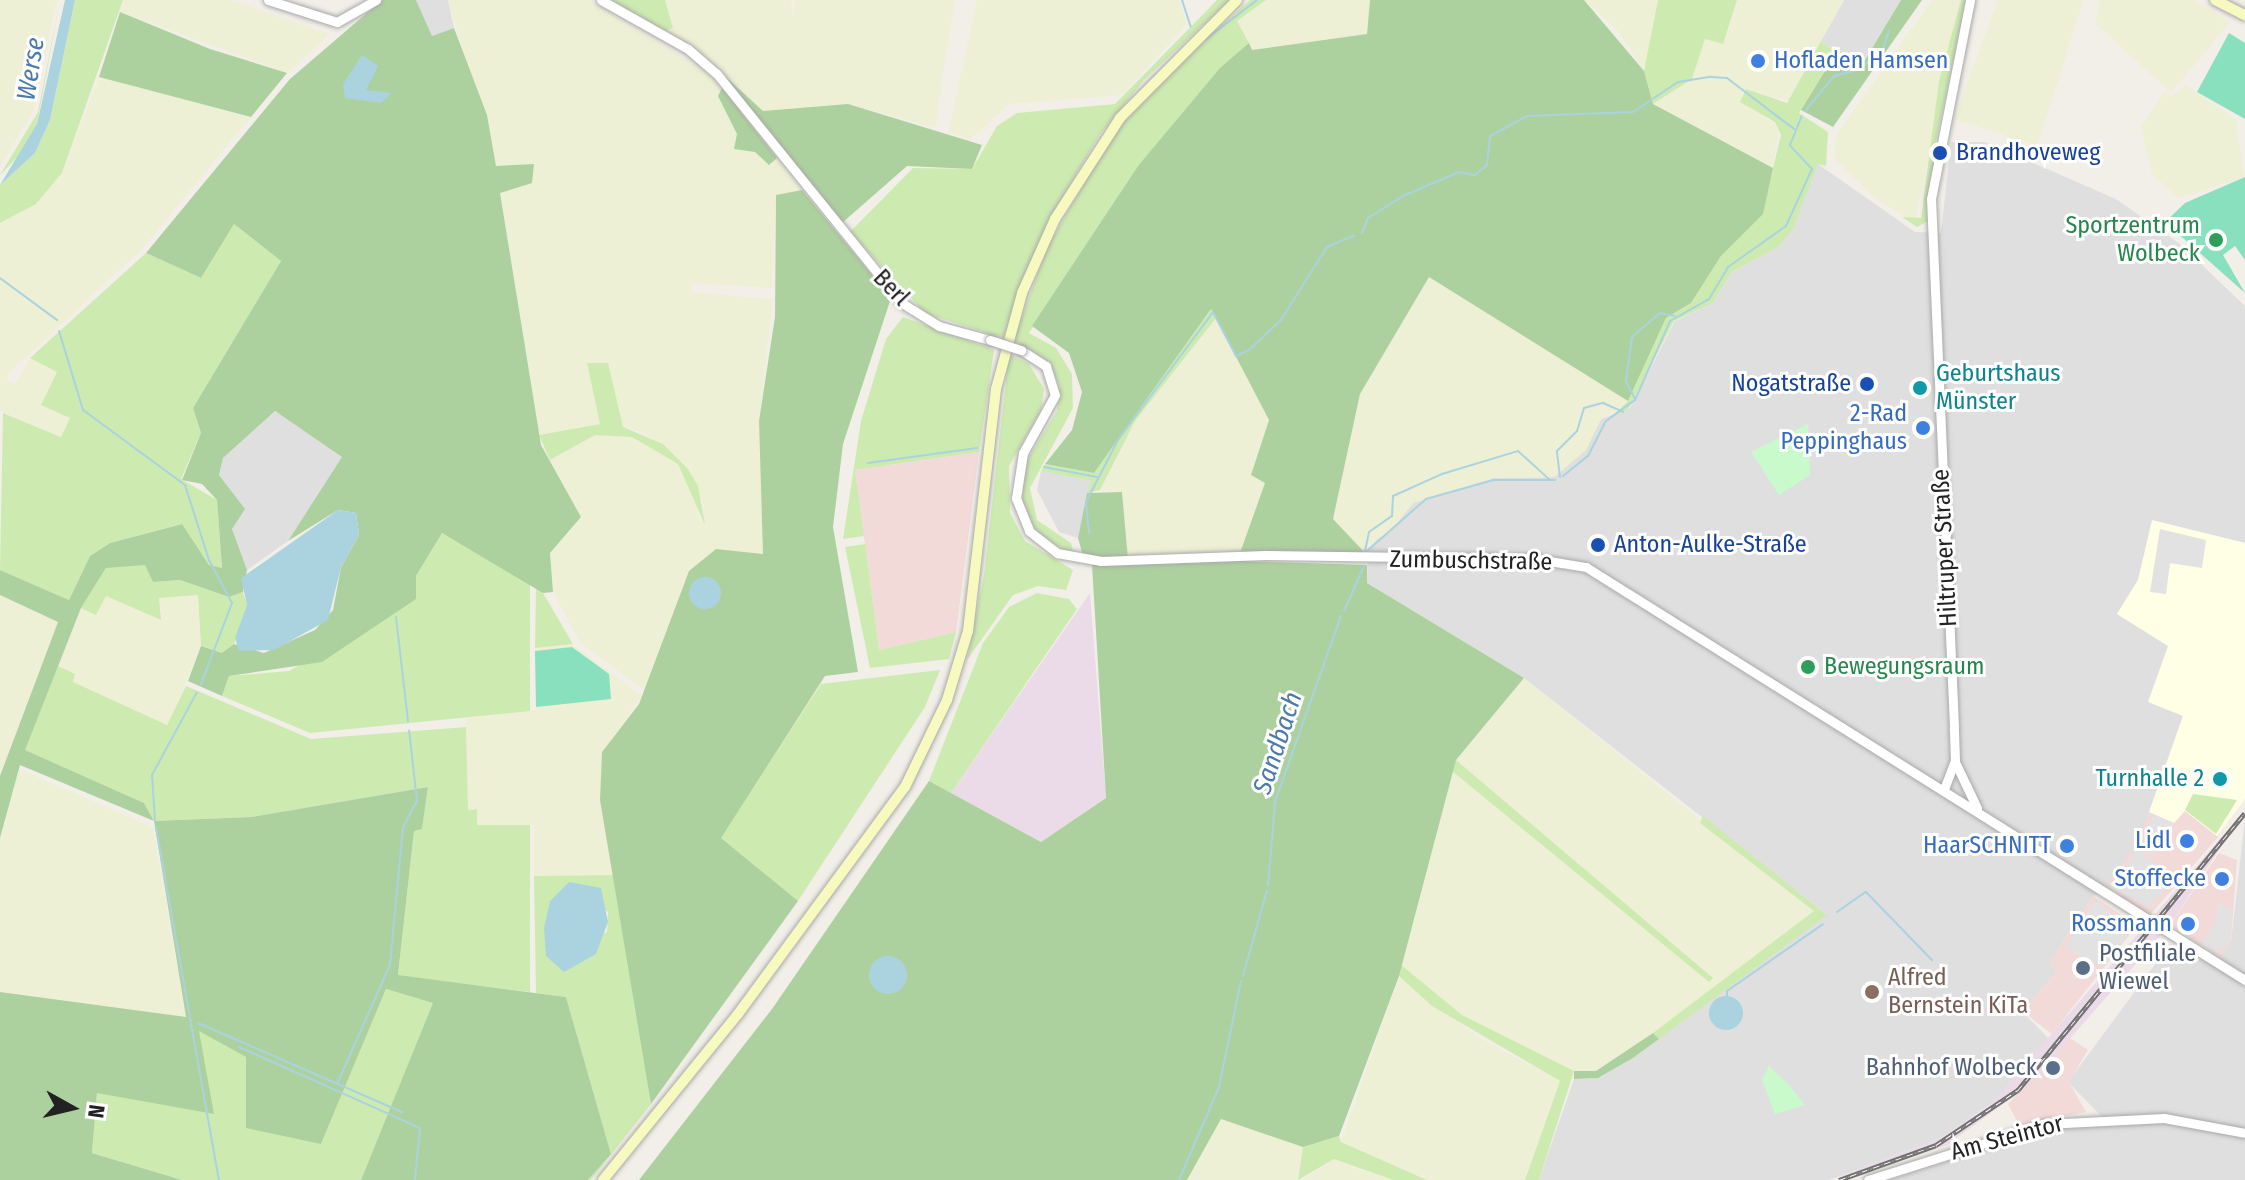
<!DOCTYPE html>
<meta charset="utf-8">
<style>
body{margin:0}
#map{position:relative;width:2245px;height:1180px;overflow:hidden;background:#f2efe9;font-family:"Fira Sans Condensed",sans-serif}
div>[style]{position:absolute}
.residential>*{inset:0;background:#e0dfdf}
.commercial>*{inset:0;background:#f2dad9}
.industrial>*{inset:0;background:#ebdbe8}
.education>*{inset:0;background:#ffffe5}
.farmland>*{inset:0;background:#eef0d5}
.grass>*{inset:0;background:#cdebb0}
.forest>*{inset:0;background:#add19e}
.park>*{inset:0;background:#c8facc}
.pitch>*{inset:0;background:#88e0be}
.parking>*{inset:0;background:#e2e2e2}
.water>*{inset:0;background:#aad3df}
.round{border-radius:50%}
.stream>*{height:2px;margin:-1px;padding:0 1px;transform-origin:1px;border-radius:1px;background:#aad3df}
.roads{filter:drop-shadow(0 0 2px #a9a9a9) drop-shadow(0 0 2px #a9a9a9)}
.tertiary>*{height:9px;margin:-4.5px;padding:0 4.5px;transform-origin:4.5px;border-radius:4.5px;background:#fff}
.secondary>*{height:10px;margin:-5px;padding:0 5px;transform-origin:5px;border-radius:5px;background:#f7fabf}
.rail>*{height:5px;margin-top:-2.5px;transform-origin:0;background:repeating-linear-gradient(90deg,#fff 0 6px,#707070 0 12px);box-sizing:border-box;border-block:2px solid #707070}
.bridges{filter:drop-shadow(0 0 2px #a9a9a9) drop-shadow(0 0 2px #a9a9a9)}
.tertiary-bridge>*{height:9px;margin:-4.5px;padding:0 4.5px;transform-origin:4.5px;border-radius:4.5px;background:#fff}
.dots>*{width:22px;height:22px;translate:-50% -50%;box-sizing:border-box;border:4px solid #fff;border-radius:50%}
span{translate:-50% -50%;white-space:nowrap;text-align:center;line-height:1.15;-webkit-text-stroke:6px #fff;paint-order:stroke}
.shop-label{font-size:24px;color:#366cbe}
.left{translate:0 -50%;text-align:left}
.right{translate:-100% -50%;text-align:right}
.transit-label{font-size:24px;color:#164399}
.leisure-label{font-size:24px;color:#27864d}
.street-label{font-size:24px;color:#222}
.culture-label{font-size:24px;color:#0d838f}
.service-label{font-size:24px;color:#4e5e75}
.education-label{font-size:24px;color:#785e54}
.water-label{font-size:26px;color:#4a7aab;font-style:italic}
.north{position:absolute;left:32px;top:1068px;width:80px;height:80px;-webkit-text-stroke:6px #fff;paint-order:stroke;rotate:98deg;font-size:22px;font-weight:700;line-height:32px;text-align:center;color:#222}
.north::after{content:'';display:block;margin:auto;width:28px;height:36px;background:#222;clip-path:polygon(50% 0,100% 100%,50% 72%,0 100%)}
</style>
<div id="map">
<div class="residential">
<i style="clip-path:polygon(416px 0,448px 0,454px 28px,432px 36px)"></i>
<i style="clip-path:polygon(1844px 0,1901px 0,1859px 70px,1821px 41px)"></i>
<i style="clip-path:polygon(1951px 142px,1985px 142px,2116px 199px,2180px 244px,2245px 306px,2245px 543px,2153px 521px,2138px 580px,2117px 614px,2178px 652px,2183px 716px,2140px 840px,2109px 888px,2093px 896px,2049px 964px,2058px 970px,2022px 1011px,2049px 1039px,1995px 1101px,1941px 1138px,1829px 1180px,1539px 1180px,1574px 1079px,1598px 1078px,1633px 1058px,1826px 914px,1524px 678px,1367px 583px,1368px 549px,1412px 503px,1494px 478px,1554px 477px,1585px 450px,1601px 419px,1630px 408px,1675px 321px,1713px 303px,1732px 272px,1778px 247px,1818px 164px,1915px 232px,1941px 233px)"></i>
<i style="clip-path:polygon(275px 411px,343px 457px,288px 541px,247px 570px,232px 529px,244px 509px,219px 475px,223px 458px)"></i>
<i style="clip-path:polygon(1041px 471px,1092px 481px,1078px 538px,1059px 532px,1037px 490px)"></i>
<i style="clip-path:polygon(2245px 819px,2245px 1180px,1889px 1180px,2046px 1130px,2107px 1122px,2068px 1082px,2170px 944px,2215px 966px,2231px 941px)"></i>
</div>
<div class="commercial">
<i style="clip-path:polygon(979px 452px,956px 632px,879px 650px,855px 470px)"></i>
<i style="clip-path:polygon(2184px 810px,2218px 837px,2150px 915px,2109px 888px,2112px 878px,2140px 840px,2149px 812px,2174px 823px)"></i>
<i style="clip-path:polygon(2219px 853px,2237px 860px,2231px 941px,2221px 958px,2170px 925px)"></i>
<i style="clip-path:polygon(2093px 896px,2137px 925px,2052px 1034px,2022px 1011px,2057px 971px,2049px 964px)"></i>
<i style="clip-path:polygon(2070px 1038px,2088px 1050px,2069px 1082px,2086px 1112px,2019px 1125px,2008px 1104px)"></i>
</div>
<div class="industrial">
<i style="clip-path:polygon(1090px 593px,1106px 798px,1041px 842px,951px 793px)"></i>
<i style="clip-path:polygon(2245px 810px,2170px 925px,2029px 1085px,1947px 1145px,1829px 1180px,1941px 1138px,1990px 1105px)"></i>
</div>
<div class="education">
<i style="clip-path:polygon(2152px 520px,2245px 543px,2245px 799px,2217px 836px,2185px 811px,2174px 823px,2149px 812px,2183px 716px,2148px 702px,2168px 646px,2117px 614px,2138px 580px)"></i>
</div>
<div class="farmland">
<i style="clip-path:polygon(0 0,57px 0,34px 111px,0 166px)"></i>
<i style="clip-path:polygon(123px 0,231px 0,330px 34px,287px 73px,120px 12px)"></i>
<i style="clip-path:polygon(448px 0,589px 0,707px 72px,722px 88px,718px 96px,737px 134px,769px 165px,777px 158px,802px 190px,776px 195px,772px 288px,692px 283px,691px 292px,773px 299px,759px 421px,763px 555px,716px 549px,689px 571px,644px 690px,580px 643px,553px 592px,549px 553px,581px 517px,550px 460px,595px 435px,632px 437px,678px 464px,694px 487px,700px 524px,704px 506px,688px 469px,646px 434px,623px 427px,610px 378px,587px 364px,600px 424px,539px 435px,500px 193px,534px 164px,496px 167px)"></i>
<i style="clip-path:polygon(665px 0,791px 0,793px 15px,795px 0,955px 0,935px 128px,848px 104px,762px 112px,706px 58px,662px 32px,673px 28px)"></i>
<i style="clip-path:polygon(977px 0,1179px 0,1187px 24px,1122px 95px,1009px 104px,970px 140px,948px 132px)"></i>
<i style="clip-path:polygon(1266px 0,1370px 0,1367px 34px,1252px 50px,1236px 21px)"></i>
<i style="clip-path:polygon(1584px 0,1658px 0,1644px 71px,1618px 31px)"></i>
<i style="clip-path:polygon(1737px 0,1844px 0,1787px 101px,1747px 89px,1740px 101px,1779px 127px,1773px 168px,1653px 104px,1692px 79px,1705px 39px,1723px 44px)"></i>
<i style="clip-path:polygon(1932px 0,1961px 0,1915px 223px,1872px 196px,1834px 158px,1837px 134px)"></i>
<i style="clip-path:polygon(1998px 0,2084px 0,2037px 146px,1954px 119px)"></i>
<i style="clip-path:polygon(2099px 0,2195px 0,2230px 22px,2171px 93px,2096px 24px)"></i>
<i style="clip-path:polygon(99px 77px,251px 117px,142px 249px,9px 373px,7px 381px,15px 384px,30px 358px,58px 372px,70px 418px,62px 437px,0 411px,0 223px,36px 204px,62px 174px)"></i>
<i style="clip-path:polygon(2186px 85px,2236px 120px,2245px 177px,2179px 198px,2152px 174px,2141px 127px,2165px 91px,2171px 96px)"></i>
<i style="clip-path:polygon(1429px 276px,1628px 401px,1601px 419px,1586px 450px,1554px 477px,1494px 478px,1413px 503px,1391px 531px,1357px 551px,1333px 519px,1360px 394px)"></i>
<i style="clip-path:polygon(1216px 318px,1269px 420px,1251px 475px,1266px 483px,1240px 553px,1128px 559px,1122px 492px,1100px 490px,1135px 421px)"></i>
<i style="clip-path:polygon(0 595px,58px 622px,0 776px)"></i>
<i style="clip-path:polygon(198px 595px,201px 646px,168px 726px,72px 682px,75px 674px,58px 666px,81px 608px,96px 614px,106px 596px,160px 620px,159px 598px)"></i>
<i style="clip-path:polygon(573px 644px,642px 696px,602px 752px,600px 800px,617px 875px,534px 876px,534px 825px,477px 826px,468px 810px,465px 717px,536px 710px,535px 648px)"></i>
<i style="clip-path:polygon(1524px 678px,1814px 911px,1628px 1054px,1596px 1071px,1574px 1071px,1462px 1015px,1400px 964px,1452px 771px,1712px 978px,1456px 760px)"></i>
<i style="clip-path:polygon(19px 769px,153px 827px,186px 1018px,0 992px,0 838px)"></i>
<i style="clip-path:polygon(1399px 976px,1480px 1038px,1560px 1081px,1525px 1180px,1427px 1180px,1341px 1142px)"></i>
<i style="clip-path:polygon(1221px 1119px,1303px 1147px,1298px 1180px,1187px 1180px)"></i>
<i style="clip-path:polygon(1335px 1159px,1352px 1167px,1393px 1180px,1302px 1180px)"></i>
</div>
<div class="grass">
<i style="clip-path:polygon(60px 0,37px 124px,30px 144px,0 175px,38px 112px)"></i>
<i style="clip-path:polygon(75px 0,123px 0,62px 173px,36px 204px,0 223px,0 185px,35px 153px,50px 120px)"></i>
<i style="clip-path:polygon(607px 0,665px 0,673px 28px,662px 32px)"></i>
<i style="clip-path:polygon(1217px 0,1229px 0,1144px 80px,1100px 134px,1051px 216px,1003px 338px,925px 313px,850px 232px,913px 168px,972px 169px,997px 126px,1017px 113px,1115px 104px)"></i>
<i style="clip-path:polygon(1250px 0,1266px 0,1237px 21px,1249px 43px,1138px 166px,1029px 333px,1056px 348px,1072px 374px,1073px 408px,1030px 488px,1037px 520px,1071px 543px,1074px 555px,1039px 536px,1023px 505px,1023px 467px,1057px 411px,1059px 385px,1048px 361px,1013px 341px,1048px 246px,1109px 141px,1153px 85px)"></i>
<i style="clip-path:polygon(1658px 0,1737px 0,1723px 44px,1705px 39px,1692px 79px,1653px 104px,1644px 71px)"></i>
<i style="clip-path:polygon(1961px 0,1967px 0,1936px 139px,1928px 221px,1917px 227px,1902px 217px,1921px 218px,1939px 81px)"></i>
<i style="clip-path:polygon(1821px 41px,1836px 53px,1799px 113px,1828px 132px,1826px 166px,1818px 164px,1793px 229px,1778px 247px,1732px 272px,1713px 303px,1674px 321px,1629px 408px,1605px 422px,1628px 401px,1666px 318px,1691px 303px,1721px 256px,1762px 214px,1781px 135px,1775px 122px,1740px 102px,1746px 89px,1787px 103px)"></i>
<i style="clip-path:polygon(234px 224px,281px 261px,193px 408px,201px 433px,181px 479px,217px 500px,222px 569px,209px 565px,181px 524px,110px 543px,90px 556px,69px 600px,0 570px,3px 413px,61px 437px,70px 418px,41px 405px,57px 372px,30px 358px,146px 253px,201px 278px)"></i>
<i style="clip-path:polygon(1211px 309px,1216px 318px,1135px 421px,1100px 490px,1087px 493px,1091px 481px,1041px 471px,1045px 464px,1094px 473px)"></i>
<i style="clip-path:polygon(903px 317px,994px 350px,979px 452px,855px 470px,864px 536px,843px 539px,861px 421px,886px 339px)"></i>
<i style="clip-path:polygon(1009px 354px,1029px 364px,1044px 389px,1041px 410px,1009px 466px,1010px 513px,1025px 541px,1073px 570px,1066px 590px,1038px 586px,1013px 595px,967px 660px,984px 575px)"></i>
<i style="clip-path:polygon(587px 363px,608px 363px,623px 427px,663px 444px,688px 469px,698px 486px,705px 525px,678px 464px,632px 437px,595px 435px,550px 460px,539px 435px,600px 424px)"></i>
<i style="clip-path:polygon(442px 533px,530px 584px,530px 711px,310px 733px,222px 696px,229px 676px,289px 671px,416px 599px,416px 576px)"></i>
<i style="clip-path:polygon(865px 544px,879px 650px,956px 632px,949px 659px,870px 668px,845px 547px)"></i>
<i style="clip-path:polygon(122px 562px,146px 565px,153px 582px,180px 580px,229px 597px,243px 592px,247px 605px,234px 644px,222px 653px,201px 646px,198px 595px,159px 598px,161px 620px,106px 596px,96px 615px,81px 608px,106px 568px)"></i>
<i style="clip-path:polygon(536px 587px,543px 593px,573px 644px,535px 648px)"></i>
<i style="clip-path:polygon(1037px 593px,1069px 599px,1077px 609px,951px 793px,929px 781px,983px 643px,1009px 607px)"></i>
<i style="clip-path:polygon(58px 666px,75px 674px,73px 682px,167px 725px,186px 686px,311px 739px,466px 727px,468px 810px,477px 809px,477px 825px,530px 825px,530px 992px,398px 976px,414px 830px,422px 828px,428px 787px,251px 817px,154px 821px,144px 803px,24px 750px)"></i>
<i style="clip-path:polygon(940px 670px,925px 707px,798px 901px,720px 838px,821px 684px)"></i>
<i style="clip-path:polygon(1456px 760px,1713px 978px,1709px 982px,1452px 771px)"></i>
<i style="clip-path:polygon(2193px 794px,2237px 800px,2216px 834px,2185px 810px)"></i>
<i style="clip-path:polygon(1703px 816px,1827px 915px,1659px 1039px,1653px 1033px,1814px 911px,1700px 823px)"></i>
<i style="clip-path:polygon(evenodd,617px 875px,651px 1104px,591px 1180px,588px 1180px,611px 1154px,566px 997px,536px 993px,534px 876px,617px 875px,569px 882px,608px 912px,607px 932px,546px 956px,550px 901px,569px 882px)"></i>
<i style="clip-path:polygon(1400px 964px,1462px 1015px,1574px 1071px,1539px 1180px,1525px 1180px,1560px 1081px,1432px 1006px,1399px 976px)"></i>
<i style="clip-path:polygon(386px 989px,434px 1003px,361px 1180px,182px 1180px,92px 1153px,97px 1092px,198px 1030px,246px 1056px,321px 1144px)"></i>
<i style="clip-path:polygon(1339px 1136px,1341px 1142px,1427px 1180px,1393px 1180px,1334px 1159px,1298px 1180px,1303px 1147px)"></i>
</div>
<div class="forest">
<i style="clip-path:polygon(382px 0,416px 0,432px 36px,454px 28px,487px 115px,496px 166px,534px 164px,532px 183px,500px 193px,541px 445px,581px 517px,550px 553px,553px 592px,543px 593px,442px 533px,416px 576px,416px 599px,322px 662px,229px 676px,222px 696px,188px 681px,201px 646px,222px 653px,234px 644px,264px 653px,315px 630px,333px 610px,341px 567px,359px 535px,356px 513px,338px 510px,288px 541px,342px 457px,275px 411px,223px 458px,219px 475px,245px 509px,232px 529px,247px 570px,243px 592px,229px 597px,180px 580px,153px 582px,145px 565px,106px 568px,81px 608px,25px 750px,144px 803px,154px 821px,251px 817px,428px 787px,422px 829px,414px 831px,398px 975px,566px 997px,611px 1154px,588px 1180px,361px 1180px,433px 1003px,386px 989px,321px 1144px,246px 1128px,246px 1057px,199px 1031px,214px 1114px,97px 1093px,92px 1153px,182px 1180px,0 1180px,0 992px,186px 1017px,154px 821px,20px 765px,0 838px,0 776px,58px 622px,0 595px,0 570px,69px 600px,90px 556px,110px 543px,182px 524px,209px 565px,222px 568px,217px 500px,202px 484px,182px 480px,201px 433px,193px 408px,281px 261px,234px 224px,201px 278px,146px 253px,290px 79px)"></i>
<i style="clip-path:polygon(1370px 0,1584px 0,1644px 71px,1653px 104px,1773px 168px,1763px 214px,1721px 256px,1691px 303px,1666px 318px,1628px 401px,1429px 277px,1360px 394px,1333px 519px,1368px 556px,1240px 553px,1265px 483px,1251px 475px,1269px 420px,1211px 309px,1094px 473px,1045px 464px,1072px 430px,1082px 392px,1069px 353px,1032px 326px,1138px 166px,1220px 68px,1249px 43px,1252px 50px,1367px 34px)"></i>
<i style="clip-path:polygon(1901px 0,1922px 0,1833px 127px,1801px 110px,1836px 53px,1859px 70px)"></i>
<i style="clip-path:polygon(120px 12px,210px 49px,287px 73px,251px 117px,99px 77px)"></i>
<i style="clip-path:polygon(717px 69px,763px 111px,848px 104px,982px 145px,972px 169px,907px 166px,842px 223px)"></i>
<i style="clip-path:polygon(722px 88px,777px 158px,769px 165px,755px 152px,734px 149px,737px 134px,718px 96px)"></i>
<i style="clip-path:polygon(802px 190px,891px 298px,843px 444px,833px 527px,858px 672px,825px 676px,721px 838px,798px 901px,651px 1104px,600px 800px,602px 752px,639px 704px,689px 571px,716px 549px,763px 554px,759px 421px,775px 317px,776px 195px)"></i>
<i style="clip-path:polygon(1122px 492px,1128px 559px,1083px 556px,1078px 538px,1087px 493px)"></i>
<i style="clip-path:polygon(1240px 561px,1367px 565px,1367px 583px,1524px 678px,1456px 760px,1399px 976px,1339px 1136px,1303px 1147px,1221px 1119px,1187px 1180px,639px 1180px,772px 1009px,929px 781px,1041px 842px,1106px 798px,1092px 565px)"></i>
<i style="clip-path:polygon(1653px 1033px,1659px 1039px,1633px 1058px,1598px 1078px,1574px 1079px,1574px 1071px,1596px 1071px)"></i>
</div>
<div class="park">
<i style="clip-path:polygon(1808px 424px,1810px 475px,1779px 495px,1751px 452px)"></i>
<i style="clip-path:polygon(1769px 1066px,1789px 1085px,1805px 1105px,1775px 1114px,1762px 1080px)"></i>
</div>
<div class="pitch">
<i style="clip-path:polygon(2229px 33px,2245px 43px,2245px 119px,2197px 92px)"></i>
<i style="clip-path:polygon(2245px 177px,2245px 260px,2235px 246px,2223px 255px,2245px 293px,2165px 222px,2185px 203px)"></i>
<i style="clip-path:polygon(572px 647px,609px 674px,611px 699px,536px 707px,535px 651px)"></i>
</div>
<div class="parking">
<i style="clip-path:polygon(2160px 529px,2206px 540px,2202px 568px,2170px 563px,2166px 594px,2150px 592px)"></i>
<i style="clip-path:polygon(2153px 814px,2174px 823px,2155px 855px,2142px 849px)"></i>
<i style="clip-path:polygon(2136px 850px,2177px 877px,2149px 907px,2112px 888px)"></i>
<i style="clip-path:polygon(2095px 901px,2132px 928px,2103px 967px,2065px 948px)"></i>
<i style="clip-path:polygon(2218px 902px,2232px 910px,2230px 941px,2217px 954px,2201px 945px,2217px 921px)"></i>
</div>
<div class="water">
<i style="clip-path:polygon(65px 0,75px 0,50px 120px,35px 153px,0 185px,37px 124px)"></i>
<i style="clip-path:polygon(362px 55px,378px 66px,366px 90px,392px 93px,381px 103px,345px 98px,343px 84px)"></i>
<i style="clip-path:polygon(338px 510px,356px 513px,359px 535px,341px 567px,328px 620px,274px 650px,239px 651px,235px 638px,247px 605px,241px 578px)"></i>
<i class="round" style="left:689px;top:577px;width:32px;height:32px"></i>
<i style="clip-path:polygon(569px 882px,601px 888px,608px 922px,596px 954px,564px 972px,546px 956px,544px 928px,550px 901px)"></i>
<i class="round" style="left:869px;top:956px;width:38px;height:38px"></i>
<i class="round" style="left:1709px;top:996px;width:34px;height:34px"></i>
</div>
<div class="stream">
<i style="left:1182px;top:0;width:28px;rotate:72deg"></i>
<i style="left:1205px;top:40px;width:66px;rotate:-37.6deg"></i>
<i style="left:1863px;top:66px;width:26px;rotate:-40deg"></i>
<i style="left:1883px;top:49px;width:19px;rotate:-72deg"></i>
<i style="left:1806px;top:110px;width:44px;rotate:-50.5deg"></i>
<i style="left:1834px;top:76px;width:28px;rotate:-15deg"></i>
<i style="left:1362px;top:233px;width:16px;rotate:-68deg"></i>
<i style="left:1368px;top:218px;width:41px;rotate:-32.2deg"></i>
<i style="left:1403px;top:196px;width:61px;rotate:-23.2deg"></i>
<i style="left:1459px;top:172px;width:16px;rotate:11deg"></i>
<i style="left:1475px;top:175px;width:16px;rotate:-40deg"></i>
<i style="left:1487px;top:165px;width:29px;rotate:-84deg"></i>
<i style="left:1490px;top:136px;width:42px;rotate:-28.4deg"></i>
<i style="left:1527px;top:116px;width:106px;rotate:-2.2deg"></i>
<i style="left:1633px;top:112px;width:54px;rotate:-33.7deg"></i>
<i style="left:1678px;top:82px;width:33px;rotate:-9deg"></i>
<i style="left:1711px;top:77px;width:16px;rotate:4deg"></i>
<i style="left:1727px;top:78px;width:84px;rotate:37.3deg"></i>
<i style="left:0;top:278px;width:71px;rotate:36.4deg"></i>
<i style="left:59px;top:331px;width:83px;rotate:73.1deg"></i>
<i style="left:83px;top:410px;width:127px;rotate:36.3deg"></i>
<i style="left:185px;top:485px;width:79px;rotate:72.3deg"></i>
<i style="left:209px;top:560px;width:49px;rotate:61.9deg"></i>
<i style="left:232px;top:603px;width:87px;rotate:110.9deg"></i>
<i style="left:1635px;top:399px;width:20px;rotate:-117deg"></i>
<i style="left:1626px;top:381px;width:44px;rotate:-82.2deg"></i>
<i style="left:1632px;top:337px;width:37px;rotate:-41deg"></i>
<i style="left:1660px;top:313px;width:15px;rotate:11deg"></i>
<i style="left:868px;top:463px;width:110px;rotate:-7.8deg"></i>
<i style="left:1044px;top:467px;width:54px;rotate:10.7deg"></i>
<i style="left:1563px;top:476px;width:32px;rotate:-39deg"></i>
<i style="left:1588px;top:456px;width:39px;rotate:-63deg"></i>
<i style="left:1606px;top:421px;width:36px;rotate:-36deg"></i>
<i style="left:1635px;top:400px;width:86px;rotate:-66.1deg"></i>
<i style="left:1670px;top:321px;width:45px;rotate:-29.4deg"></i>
<i style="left:1709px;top:299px;width:37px;rotate:-59deg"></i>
<i style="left:1728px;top:267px;width:71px;rotate:-35.3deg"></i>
<i style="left:1786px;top:226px;width:63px;rotate:-65.5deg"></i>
<i style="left:1812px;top:169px;width:33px;rotate:-133deg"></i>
<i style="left:1790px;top:145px;width:31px;rotate:-68deg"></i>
<i style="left:1560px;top:477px;width:26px;rotate:-97deg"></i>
<i style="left:1557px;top:451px;width:28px;rotate:-45deg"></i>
<i style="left:1577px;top:431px;width:24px;rotate:-73deg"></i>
<i style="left:1584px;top:408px;width:20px;rotate:-15deg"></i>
<i style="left:1603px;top:403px;width:22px;rotate:24deg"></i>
<i style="left:1089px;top:533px;width:31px;rotate:-96deg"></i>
<i style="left:1086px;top:502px;width:70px;rotate:-62.7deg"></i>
<i style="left:1118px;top:440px;width:159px;rotate:-53.4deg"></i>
<i style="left:1213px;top:312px;width:50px;rotate:62.4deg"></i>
<i style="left:1236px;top:356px;width:14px;rotate:-25deg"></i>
<i style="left:1249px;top:350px;width:44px;rotate:-43.2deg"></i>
<i style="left:1281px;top:320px;width:86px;rotate:-57.8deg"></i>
<i style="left:1327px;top:247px;width:30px;rotate:-23deg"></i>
<i style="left:1365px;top:551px;width:19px;rotate:-78deg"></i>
<i style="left:1369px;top:532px;width:28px;rotate:-35deg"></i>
<i style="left:1392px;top:516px;width:20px;rotate:-87deg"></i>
<i style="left:1393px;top:496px;width:54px;rotate:-24.2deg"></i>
<i style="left:1442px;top:474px;width:79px;rotate:-16.8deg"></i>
<i style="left:1518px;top:451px;width:43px;rotate:42.2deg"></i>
<i style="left:1367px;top:551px;width:79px;rotate:-41.4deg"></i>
<i style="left:1426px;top:499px;width:70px;rotate:-15.8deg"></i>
<i style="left:1493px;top:480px;width:62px"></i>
<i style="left:1344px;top:611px;width:49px;rotate:-66deg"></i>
<i style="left:396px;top:617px;width:105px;rotate:83.4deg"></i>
<i style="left:155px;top:820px;width:45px;rotate:-93.8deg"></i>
<i style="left:152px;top:775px;width:94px;rotate:-61.5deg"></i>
<i style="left:156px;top:827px;width:359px;rotate:79.9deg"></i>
<i style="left:1268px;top:886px;width:84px;rotate:-85.2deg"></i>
<i style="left:1275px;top:802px;width:197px;rotate:-70.5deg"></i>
<i style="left:1837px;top:912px;width:35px;rotate:-35deg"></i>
<i style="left:1866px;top:892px;width:95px;rotate:45.9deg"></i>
<i style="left:1243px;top:976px;width:89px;rotate:-74.4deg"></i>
<i style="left:1727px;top:998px;width:7px;rotate:-90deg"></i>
<i style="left:1727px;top:991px;width:117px;rotate:-34.9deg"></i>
<i style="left:198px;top:1023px;width:223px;rotate:23.6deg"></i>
<i style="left:239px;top:1047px;width:198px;rotate:24.1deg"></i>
<i style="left:420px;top:1128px;width:52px;rotate:95.5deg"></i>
<i style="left:337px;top:1084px;width:130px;rotate:-66deg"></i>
<i style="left:390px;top:965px;width:139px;rotate:-84.6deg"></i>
<i style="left:403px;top:827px;width:30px;rotate:-62deg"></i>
<i style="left:417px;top:801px;width:71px;rotate:-96.4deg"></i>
<i style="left:1179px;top:1180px;width:101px;rotate:-66.7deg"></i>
<i style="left:1219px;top:1087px;width:108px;rotate:-78.3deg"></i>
</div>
<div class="roads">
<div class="tertiary">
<i style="left:268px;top:0;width:72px;rotate:17.7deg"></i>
<i style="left:337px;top:22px;width:45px;rotate:-29.4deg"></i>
<i style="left:601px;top:0;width:100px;rotate:29.4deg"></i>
<i style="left:688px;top:49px;width:38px;rotate:41deg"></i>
<i style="left:717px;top:74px;width:294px;rotate:51.1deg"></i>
<i style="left:902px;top:303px;width:44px;rotate:31.9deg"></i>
<i style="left:939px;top:326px;width:53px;rotate:15.4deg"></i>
<i style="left:1021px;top:350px;width:30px;rotate:33deg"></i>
<i style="left:1046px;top:366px;width:30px;rotate:73deg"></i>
<i style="left:1055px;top:395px;width:66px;rotate:118.9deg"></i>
<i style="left:1023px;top:453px;width:46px;rotate:98.8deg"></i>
<i style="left:1016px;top:498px;width:35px;rotate:68deg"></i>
<i style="left:1029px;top:531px;width:36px;rotate:38deg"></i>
<i style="left:1057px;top:553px;width:45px;rotate:10.3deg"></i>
<i style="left:1101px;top:561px;width:164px;rotate:-2.1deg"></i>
<i style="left:1265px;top:555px;width:272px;rotate:0.8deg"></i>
<i style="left:1537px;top:559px;width:50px;rotate:9.3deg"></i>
<i style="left:1586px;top:567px;width:778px;rotate:32.08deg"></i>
<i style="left:1956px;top:764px;width:49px;rotate:64.5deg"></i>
<i style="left:1944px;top:789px;width:30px;rotate:-69deg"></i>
<i style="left:1955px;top:761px;width:34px;rotate:-92deg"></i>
<i style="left:1954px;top:727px;width:529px;rotate:-92.49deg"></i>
<i style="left:1931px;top:199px;width:203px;rotate:-78.9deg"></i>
<i style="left:1868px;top:1180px;width:186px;rotate:-17.6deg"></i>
<i style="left:2045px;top:1124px;width:119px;rotate:-2.9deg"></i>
<i style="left:2164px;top:1118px;width:82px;rotate:10.5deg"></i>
</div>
<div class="secondary">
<i style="left:2215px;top:0;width:34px;rotate:27deg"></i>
<i style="left:603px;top:1180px;width:214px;rotate:-50.9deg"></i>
<i style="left:738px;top:1014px;width:282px;rotate:-53.7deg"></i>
<i style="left:905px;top:787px;width:97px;rotate:-64.2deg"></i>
<i style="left:947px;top:700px;width:72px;rotate:-73.1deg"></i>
<i style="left:968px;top:631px;width:244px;rotate:-83.4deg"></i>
<i style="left:996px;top:389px;width:99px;rotate:-74.8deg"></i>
<i style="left:1022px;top:293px;width:81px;rotate:-66deg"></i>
<i style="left:1055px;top:219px;width:120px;rotate:-57.2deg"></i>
<i style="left:1120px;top:118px;width:166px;rotate:-45.2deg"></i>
</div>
</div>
<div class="rail">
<i style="left:1839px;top:1180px;width:103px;rotate:-19.8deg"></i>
<i style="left:1936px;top:1145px;width:99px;rotate:-33.9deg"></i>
<i style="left:2018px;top:1090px;width:358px;rotate:-50.7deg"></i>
</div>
<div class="bridges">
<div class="tertiary-bridge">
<i style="left:990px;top:340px;width:33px;rotate:18deg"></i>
</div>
</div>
<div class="dots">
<i style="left:1758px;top:61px;background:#3f7fe0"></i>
<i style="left:1940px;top:153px;background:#1a4fb4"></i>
<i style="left:2216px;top:240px;background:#2e9e5b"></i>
<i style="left:1867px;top:384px;background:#1a4fb4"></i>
<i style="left:1920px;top:388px;background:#0f9aa8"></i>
<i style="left:1923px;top:428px;background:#3f7fe0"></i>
<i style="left:1598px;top:545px;background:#1a4fb4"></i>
<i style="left:1808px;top:667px;background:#2e9e5b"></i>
<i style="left:2220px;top:779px;background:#0f9aa8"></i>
<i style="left:2187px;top:841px;background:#3f7fe0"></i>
<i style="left:2067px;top:846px;background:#3f7fe0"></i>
<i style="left:2222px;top:879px;background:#3f7fe0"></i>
<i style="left:2188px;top:924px;background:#3f7fe0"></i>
<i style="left:2083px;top:968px;background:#5c6f8a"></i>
<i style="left:1872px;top:992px;background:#8d6e63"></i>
<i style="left:2053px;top:1068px;background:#5c6f8a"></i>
</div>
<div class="shop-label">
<span class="left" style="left:1774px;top:61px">Hofladen Hamsen</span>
<span class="right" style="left:1907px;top:428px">2-Rad<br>Peppinghaus</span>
<span class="right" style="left:2171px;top:841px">Lidl</span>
<span class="right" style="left:2051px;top:846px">HaarSCHNITT</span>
<span class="right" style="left:2206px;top:879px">Stoffecke</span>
<span class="right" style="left:2172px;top:924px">Rossmann</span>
</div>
<div class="transit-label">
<span class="left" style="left:1956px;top:153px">Brandhoveweg</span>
<span class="right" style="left:1851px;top:384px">Nogatstraße</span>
<span class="left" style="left:1614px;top:545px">Anton-Aulke-Straße</span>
</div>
<div class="leisure-label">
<span class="right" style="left:2200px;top:240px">Sportzentrum<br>Wolbeck</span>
<span class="left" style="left:1824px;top:667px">Bewegungsraum</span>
</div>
<div class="street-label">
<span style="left:891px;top:288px;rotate:46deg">Berl</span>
<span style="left:1945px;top:548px;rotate:-93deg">Hiltruper Straße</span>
<span style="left:1471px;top:561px;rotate:1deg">Zumbuschstraße</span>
<span style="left:2007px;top:1138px;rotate:-15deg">Am Steintor</span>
</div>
<div class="culture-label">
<span class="left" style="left:1936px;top:388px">Geburtshaus<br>Münster</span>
<span class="right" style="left:2204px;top:779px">Turnhalle 2</span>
</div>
<div class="service-label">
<span class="left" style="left:2099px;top:968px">Postfiliale<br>Wiewel</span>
<span class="right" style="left:2037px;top:1068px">Bahnhof Wolbeck</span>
</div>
<div class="education-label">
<span class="left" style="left:1888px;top:992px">Alfred<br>Bernstein KiTa</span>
</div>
<div class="water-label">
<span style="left:31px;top:69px;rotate:-81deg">Werse</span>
<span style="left:1278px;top:743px;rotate:-72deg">Sandbach</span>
</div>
<div class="north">N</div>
</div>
